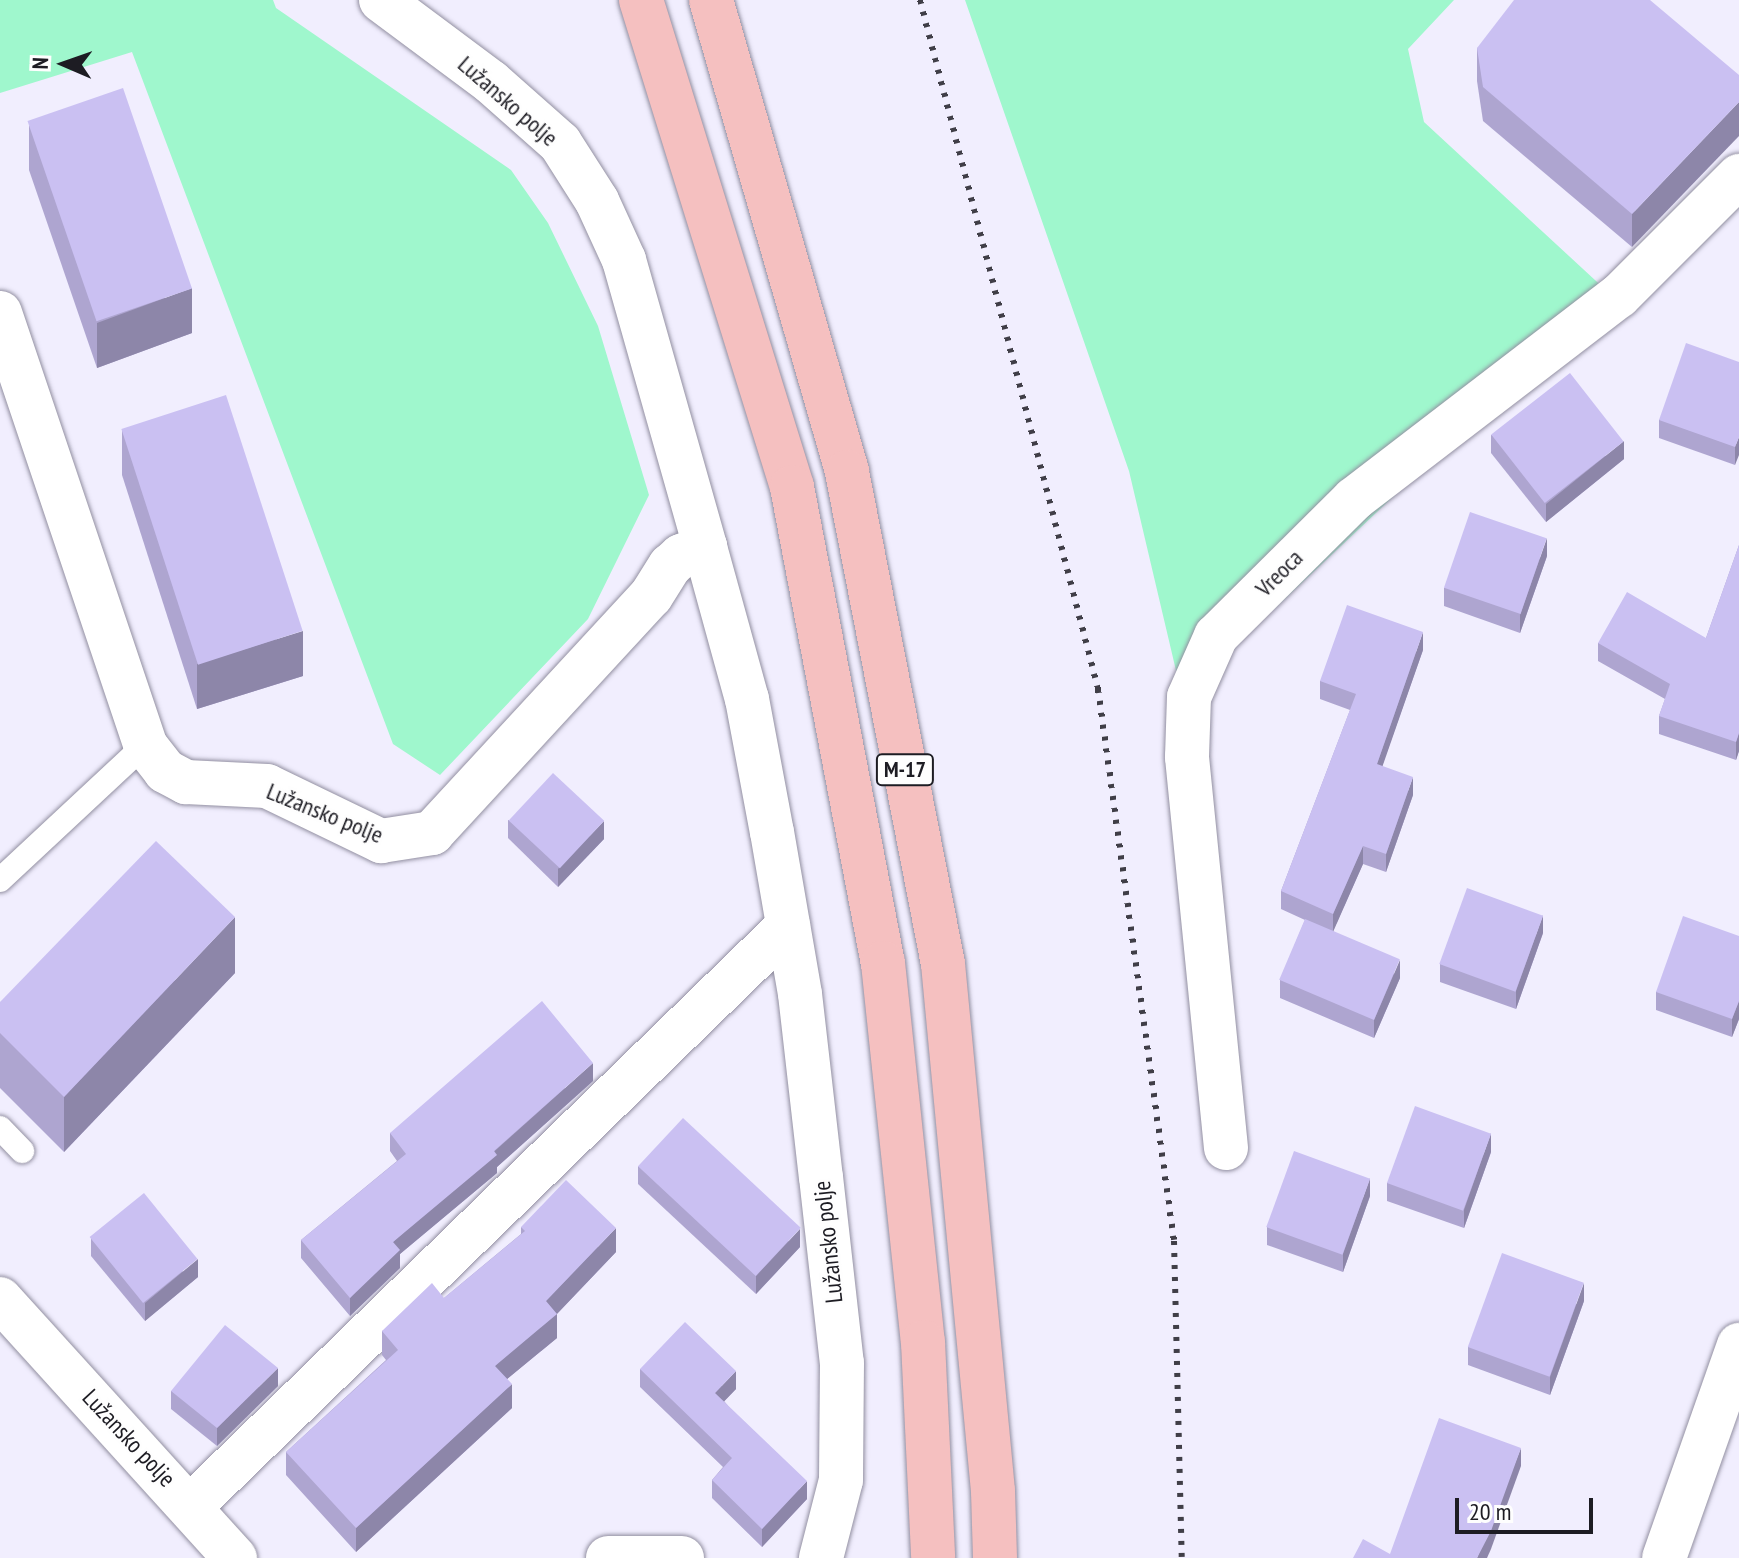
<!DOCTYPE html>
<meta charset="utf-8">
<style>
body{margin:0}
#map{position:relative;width:1739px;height:1558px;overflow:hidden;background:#f1eefe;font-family:"PT Sans Narrow",sans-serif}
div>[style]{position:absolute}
.green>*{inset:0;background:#9ff7cd}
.roads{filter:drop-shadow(0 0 2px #928fa1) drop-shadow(0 0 2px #928fa1)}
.lane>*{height:24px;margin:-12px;padding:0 12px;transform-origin:12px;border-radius:12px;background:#fff}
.street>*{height:44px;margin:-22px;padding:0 22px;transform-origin:22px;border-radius:22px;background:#fff}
.highway>*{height:44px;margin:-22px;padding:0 22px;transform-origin:22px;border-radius:22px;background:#f5c0c0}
.rail>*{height:6px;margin-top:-3px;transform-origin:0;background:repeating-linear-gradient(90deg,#403e47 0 4px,transparent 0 12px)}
.wall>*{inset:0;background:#aea5d0}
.shaded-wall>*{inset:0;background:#8d86a9}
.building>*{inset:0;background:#cac0f2;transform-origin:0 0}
span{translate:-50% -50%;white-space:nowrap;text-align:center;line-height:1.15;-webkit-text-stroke:6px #fefefe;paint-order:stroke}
.shield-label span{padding:2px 6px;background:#fefefe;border:2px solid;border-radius:6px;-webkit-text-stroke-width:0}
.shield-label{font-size:22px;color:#1d1c23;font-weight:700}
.street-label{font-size:24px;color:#1d1c23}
.north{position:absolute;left:24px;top:24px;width:80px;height:80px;-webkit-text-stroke:6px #fefefe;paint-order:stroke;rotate:272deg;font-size:22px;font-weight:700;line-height:32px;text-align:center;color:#1d1c23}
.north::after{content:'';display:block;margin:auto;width:28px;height:36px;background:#1d1c23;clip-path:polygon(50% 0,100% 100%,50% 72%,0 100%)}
.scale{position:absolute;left:1455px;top:1498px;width:138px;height:36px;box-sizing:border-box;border:4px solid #1d1c23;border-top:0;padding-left:10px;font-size:24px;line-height:28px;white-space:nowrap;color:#1d1c23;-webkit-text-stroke:6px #fefefe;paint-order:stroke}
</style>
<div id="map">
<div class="green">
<i style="clip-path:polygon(0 0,273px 0,276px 8px,511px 170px,548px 223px,598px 326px,649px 495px,588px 619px,440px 775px,393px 744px,132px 52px,0 93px)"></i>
<i style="clip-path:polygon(965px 0,1454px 0,1408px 49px,1424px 122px,1609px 293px,1182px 696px,1129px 471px)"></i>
</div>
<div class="roads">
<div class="lane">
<i style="left:0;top:880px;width:198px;rotate:-43deg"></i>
<i style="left:0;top:1128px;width:32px;rotate:46deg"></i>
</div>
<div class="street">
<i style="left:381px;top:0;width:137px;rotate:36.7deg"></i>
<i style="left:491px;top:82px;width:92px;rotate:41.5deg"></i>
<i style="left:560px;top:143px;width:69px;rotate:57.5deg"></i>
<i style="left:597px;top:201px;width:65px;rotate:65.4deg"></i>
<i style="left:624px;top:260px;width:298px;rotate:74.2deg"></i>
<i style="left:705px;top:547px;width:158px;rotate:74.6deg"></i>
<i style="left:747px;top:699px;width:135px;rotate:79.4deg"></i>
<i style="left:772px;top:832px;width:164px;rotate:80.2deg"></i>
<i style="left:800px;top:994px;width:184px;rotate:83.5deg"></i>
<i style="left:821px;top:1177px;width:187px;rotate:83.6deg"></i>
<i style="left:842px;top:1363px;width:117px;rotate:90.5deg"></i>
<i style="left:841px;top:1480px;width:81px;rotate:104.4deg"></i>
<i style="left:0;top:313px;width:456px;rotate:71.4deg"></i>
<i style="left:145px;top:745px;width:33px;rotate:52deg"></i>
<i style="left:165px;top:771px;width:24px;rotate:28deg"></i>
<i style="left:186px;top:782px;width:81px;rotate:2.8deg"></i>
<i style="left:267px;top:786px;width:127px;rotate:25.8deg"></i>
<i style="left:381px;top:841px;width:52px;rotate:-8.9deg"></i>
<i style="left:432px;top:833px;width:323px;rotate:-47.3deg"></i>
<i style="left:651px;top:596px;width:36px;rotate:-58deg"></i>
<i style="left:670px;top:566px;width:15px;rotate:-42deg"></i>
<i style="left:681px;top:556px;width:26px;rotate:-21deg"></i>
<i style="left:1226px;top:1148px;width:393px;rotate:-95.7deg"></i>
<i style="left:1187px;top:757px;width:60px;rotate:-88.1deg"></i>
<i style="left:1189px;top:697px;width:67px;rotate:-66.1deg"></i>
<i style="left:1216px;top:636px;width:194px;rotate:-44.8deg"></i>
<i style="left:1354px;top:499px;width:334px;rotate:-37.5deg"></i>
<i style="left:1619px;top:296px;width:170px;rotate:-45deg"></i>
<i style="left:0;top:1299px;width:350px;rotate:47.8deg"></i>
<i style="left:192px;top:1505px;width:831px;rotate:-44.17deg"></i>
<i style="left:608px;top:1558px;width:74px"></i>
<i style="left:1664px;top:1558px;width:226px;rotate:-70.6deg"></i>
</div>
<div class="highway">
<i style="left:641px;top:0;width:510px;rotate:72.77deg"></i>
<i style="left:792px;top:487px;width:485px;rotate:79.2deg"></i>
<i style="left:883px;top:963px;width:381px;rotate:84deg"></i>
<i style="left:923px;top:1342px;width:216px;rotate:87.3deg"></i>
<i style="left:711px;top:0;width:491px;rotate:73.9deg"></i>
<i style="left:847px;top:472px;width:501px;rotate:78.96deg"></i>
<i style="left:943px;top:964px;width:529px;rotate:84.58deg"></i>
<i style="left:993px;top:1491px;width:67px;rotate:88.3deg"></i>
</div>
</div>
<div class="rail">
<i style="left:920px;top:0;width:712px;rotate:75.51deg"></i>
<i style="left:1098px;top:689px;width:557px;rotate:82.16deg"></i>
<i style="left:1174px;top:1241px;width:317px;rotate:88.6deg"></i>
</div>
<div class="wall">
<i style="clip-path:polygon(1650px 0,1632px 247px,1483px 121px,1477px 81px,1477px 48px)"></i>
<i style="clip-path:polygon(29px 125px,192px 333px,97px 368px,29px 170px)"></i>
<i style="clip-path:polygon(1739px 362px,1735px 465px,1659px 438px,1659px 420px)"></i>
<i style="clip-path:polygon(122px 430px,303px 676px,197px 709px,122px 475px)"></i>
<i style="clip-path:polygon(1491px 435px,1624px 459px,1546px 522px,1491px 453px)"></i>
<i style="clip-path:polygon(1739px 545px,1739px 751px,1736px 760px,1659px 734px,1659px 716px,1665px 699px,1598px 661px,1598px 643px,1706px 638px)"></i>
<i style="clip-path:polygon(1547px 556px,1520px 633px,1444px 606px,1444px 588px)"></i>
<i style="clip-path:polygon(1423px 650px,1382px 766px,1413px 795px,1386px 872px,1363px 864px,1333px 931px,1400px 978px,1374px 1038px,1280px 998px,1280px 980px,1305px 920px,1281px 909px,1281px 891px,1350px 710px,1320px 699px,1320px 681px)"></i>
<i style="clip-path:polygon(508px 820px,604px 839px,558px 887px,508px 838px)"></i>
<i style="clip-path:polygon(1543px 933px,1516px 1009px,1440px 982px,1440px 964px)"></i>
<i style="clip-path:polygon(1739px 936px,1739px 1019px,1732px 1037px,1656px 1010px,1656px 992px)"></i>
<i style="clip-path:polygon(235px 973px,64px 1152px,0 1088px,0 1002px)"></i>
<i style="clip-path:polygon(593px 1081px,497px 1167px,497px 1173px,400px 1254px,400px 1268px,350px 1316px,301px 1258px,301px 1240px,397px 1161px,390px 1151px,390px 1133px)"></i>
<i style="clip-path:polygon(1491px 1152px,1464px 1228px,1387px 1201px,1387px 1183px)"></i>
<i style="clip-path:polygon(638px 1166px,800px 1247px,756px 1294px,638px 1184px)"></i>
<i style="clip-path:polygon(1370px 1196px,1343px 1272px,1267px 1245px,1267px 1227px)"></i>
<i style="clip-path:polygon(521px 1227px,616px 1252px,557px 1314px,557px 1338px,507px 1379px,512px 1408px,356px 1552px,286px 1475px,286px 1452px,386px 1360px,382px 1355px,382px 1331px,444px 1298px,521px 1234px)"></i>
<i style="clip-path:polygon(91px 1238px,198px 1277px,145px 1321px,91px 1256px)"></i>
<i style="clip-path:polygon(1584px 1301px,1550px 1395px,1468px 1365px,1468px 1347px)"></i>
<i style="clip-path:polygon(640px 1369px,736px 1389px,724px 1401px,807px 1499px,762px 1547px,712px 1498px,712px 1480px,723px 1467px,640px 1387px)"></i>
<i style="clip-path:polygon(278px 1386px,217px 1446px,171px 1409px,171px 1391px)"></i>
</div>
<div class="shaded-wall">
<i style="clip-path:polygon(1739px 102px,1739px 136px,1632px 247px,1632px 214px)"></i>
<i style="clip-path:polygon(192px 288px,192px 333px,97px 368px,97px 323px)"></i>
<i style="clip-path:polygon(1739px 437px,1739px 455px,1735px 465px,1735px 447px)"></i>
<i style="clip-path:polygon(1624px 441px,1624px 459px,1546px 522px,1546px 504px)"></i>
<i style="clip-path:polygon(1547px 538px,1547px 556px,1520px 633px,1520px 615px)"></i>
<i style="clip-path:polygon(303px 631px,303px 676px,197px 709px,197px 664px)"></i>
<i style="clip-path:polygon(1423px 632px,1423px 650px,1377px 782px,1377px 764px)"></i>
<i style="clip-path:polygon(1739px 733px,1739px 751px,1736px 760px,1736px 742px)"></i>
<i style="clip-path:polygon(1413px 777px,1413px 795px,1386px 872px,1386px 854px)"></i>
<i style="clip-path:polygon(604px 821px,604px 839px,558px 887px,558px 869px)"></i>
<i style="clip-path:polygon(1363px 846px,1363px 864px,1333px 932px,1333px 914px)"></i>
<i style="clip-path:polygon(1543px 915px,1543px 933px,1516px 1009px,1516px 991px)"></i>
<i style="clip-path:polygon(235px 917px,235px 973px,64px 1152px,64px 1097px)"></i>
<i style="clip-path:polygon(1400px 960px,1400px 978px,1374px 1038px,1374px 1020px)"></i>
<i style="clip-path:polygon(1739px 1001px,1739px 1019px,1732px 1037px,1732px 1019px)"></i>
<i style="clip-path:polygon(593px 1063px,593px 1081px,497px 1167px,497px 1173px,400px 1254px,400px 1268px,350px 1316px,350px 1298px,393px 1242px)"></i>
<i style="clip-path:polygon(1491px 1133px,1491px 1152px,1464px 1228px,1464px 1210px)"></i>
<i style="clip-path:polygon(1370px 1178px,1370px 1196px,1343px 1272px,1343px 1254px)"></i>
<i style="clip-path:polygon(616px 1228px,616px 1252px,554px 1317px,557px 1314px,557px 1338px,495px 1389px,495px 1366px,546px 1301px)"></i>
<i style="clip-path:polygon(800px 1229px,800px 1247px,756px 1294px,756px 1276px)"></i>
<i style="clip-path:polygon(198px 1259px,198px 1277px,145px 1321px,145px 1303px)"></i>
<i style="clip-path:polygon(1584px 1283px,1584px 1301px,1550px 1395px,1550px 1377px)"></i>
<i style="clip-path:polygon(278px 1368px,278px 1386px,217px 1446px,217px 1428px)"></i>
<i style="clip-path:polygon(736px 1371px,736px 1389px,715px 1411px,715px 1393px)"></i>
<i style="clip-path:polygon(512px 1384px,512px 1408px,356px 1552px,356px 1528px)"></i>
<i style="clip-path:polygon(1521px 1448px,1521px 1466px,1491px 1549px,1487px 1558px,1477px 1558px)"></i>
<i style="clip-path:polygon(807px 1481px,807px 1499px,762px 1547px,762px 1529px)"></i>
</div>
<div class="building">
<i style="clip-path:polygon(1514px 0,1650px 0,1739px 75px,1739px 102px,1632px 214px,1483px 87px,1477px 48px)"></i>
<i style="left:123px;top:88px;width:212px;height:101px;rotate:71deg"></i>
<i style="clip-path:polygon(1686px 343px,1739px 362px,1739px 437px,1735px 447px,1659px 420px)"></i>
<i style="left:1570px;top:373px;width:87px;height:100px;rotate:52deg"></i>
<i style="left:226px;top:395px;width:248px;height:110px;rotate:72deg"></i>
<i style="left:1470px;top:512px;width:81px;height:80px;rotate:19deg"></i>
<i style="clip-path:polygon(1739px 545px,1739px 733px,1736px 742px,1659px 716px,1670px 684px,1598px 643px,1627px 592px,1706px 638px)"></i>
<i style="clip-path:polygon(1347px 605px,1423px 632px,1377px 764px,1413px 777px,1386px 854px,1363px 846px,1333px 914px,1281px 891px,1356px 694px,1320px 681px)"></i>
<i style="left:553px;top:773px;width:70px;height:65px;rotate:43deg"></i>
<i style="clip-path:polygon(156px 841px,235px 917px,64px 1097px,0 1033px,0 1002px)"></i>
<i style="left:1467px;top:888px;width:81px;height:81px;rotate:20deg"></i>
<i style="clip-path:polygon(1683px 916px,1739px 936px,1739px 1001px,1732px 1019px,1656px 992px)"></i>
<i style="left:1305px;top:919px;width:103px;height:66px;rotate:23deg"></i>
<i style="clip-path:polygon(542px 1001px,593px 1063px,494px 1151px,497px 1155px,393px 1242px,400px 1250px,350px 1298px,301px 1240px,406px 1154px,390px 1133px)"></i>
<i style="left:1415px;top:1106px;width:81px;height:82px;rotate:20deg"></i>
<i style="left:683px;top:1118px;width:161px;height:66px;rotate:43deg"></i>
<i style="left:1294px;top:1151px;width:81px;height:81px;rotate:20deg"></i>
<i style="clip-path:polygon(566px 1180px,616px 1228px,546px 1301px,557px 1314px,495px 1366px,512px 1384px,356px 1528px,286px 1452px,398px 1350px,382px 1331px,432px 1283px,444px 1298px,525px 1231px,521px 1227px)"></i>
<i style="left:144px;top:1193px;width:85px;height:70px;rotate:51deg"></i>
<i style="left:1502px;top:1253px;width:87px;height:100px;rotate:20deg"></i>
<i style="clip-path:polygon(685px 1322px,736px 1371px,715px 1393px,807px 1481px,762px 1529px,712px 1480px,732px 1458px,640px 1369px)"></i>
<i style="clip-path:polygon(225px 1325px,278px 1368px,217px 1428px,171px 1391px)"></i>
<i style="clip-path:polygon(1439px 1418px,1521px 1448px,1491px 1531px,1477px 1558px,1353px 1558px,1363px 1539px,1390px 1554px)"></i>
</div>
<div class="shield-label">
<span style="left:905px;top:770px">M-17</span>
</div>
<div class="street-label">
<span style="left:508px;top:101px;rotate:41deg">Lužansko polje</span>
<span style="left:1279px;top:573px;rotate:-45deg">Vreoca</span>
<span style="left:325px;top:813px;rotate:22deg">Lužansko polje</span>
<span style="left:828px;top:1242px;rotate:-96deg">Lužansko polje</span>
<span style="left:129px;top:1438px;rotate:47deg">Lužansko polje</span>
</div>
<div class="north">N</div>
<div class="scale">20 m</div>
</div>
